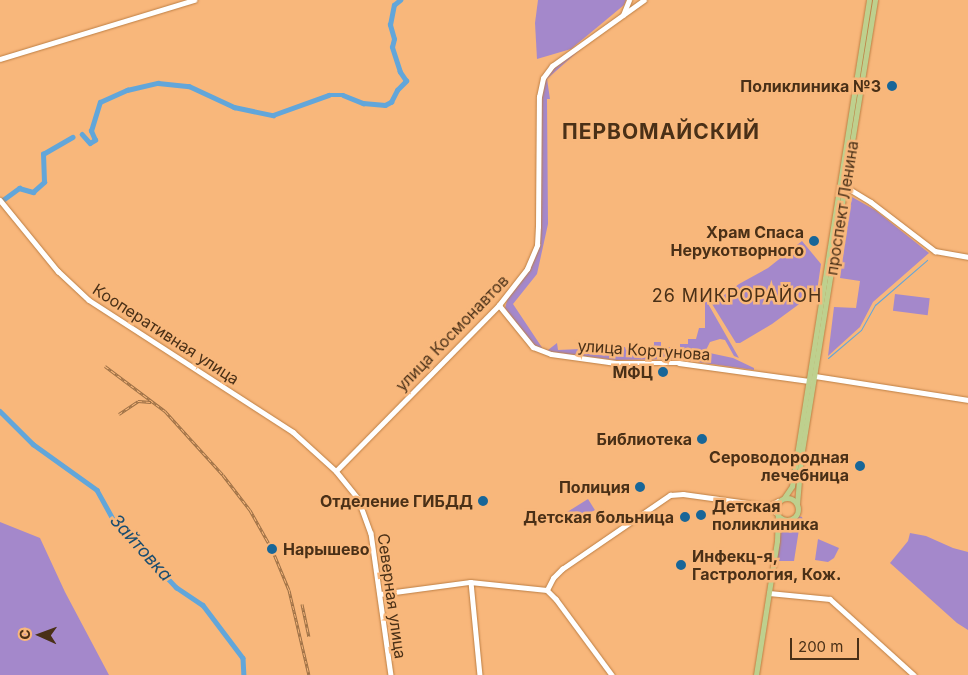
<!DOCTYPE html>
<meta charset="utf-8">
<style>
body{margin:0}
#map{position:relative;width:968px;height:675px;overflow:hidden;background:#f8b77b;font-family:Inter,sans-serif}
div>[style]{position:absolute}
.green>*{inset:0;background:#a488cb;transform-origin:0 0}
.stream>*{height:1px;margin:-0.5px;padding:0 0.5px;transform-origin:0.5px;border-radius:0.5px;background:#62a6da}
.river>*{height:4.5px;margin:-2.25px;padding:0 2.25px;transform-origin:2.25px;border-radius:2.25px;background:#62a6da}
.roads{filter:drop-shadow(0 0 1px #bd7f44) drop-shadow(0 0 1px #bd7f44)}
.secondary>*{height:4.5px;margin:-2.25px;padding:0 2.25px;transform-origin:2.25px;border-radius:2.25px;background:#fff}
.primary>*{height:5px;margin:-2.5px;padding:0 2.5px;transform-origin:2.5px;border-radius:2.5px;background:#bed08e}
.primary>.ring{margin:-2.5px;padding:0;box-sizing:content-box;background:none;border:5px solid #bed08e;border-radius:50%}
.rail>*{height:3px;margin-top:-1.5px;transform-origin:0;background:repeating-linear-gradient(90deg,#f8b77b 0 4px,#9b6f45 0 8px);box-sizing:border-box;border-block:1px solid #9b6f45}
.dots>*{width:14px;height:14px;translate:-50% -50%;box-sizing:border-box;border:2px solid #f8b77b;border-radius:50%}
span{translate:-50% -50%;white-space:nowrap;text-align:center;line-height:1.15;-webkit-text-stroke:5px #f8b77b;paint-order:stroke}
.poi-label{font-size:16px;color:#4a3017;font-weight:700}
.right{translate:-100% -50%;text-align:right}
.left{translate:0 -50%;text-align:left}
.street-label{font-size:16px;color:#4a3017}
.neighbourhood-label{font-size:18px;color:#4a3017;letter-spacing:1px}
.water-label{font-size:18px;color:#1a4d70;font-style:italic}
.district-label{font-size:21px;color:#4a3017;font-weight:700;letter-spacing:1px}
.north{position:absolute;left:15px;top:610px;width:50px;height:50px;-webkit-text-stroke:4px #f8b77b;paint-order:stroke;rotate:272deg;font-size:14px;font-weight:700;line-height:20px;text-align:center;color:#4a3017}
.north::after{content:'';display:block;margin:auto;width:18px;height:22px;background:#4a3017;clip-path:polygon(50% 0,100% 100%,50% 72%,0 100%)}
.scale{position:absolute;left:790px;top:638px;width:69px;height:22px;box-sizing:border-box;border:2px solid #4a3017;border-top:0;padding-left:6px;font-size:15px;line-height:18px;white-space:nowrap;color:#4a3017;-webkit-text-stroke:4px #f8b77b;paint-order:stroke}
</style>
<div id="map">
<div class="green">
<i style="clip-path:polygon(538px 0,626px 0,624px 5px,571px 49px,537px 59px,535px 23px)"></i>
<i style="clip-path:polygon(593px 38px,547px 79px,550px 99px,547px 99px,548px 224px,537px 274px,513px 304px,543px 349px,548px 350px,557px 343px,558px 350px,625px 347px,626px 350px,633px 350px,634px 347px,647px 347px,647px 345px,654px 345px,654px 342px,661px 342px,661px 347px,680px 347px,680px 344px,688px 344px,688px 339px,696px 339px,699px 328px,705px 328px,705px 302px,707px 302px,739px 358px,734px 356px,725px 340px,720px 339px,710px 342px,705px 352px,733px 358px,754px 368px,754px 370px,676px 359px,616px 360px,543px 351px,531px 343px,505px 308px,508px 297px,529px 267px,539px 239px,541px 217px,541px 94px,543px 80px,551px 69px)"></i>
<i style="clip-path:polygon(852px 197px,875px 210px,929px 253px,873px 302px,860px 327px,828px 356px,834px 307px,856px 308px,860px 281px,840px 278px)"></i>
<i style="clip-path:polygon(802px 241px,821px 264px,817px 291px,772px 324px,740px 343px,736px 343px,712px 304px,739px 284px,768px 268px)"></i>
<i style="left:895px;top:294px;width:35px;height:17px;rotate:7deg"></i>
<i style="left:588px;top:499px;width:13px;height:29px;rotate:58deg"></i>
<i style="clip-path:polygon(798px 516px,802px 517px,803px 521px,800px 523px,794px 561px,779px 561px,776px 559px,781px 532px,785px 525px,794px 521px)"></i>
<i style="clip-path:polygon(0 522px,40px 538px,65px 592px,109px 675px,0 675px)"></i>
<i style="clip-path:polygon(910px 533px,926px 536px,953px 548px,968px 552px,968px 630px,957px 623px,890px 563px,908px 541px)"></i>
<i style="clip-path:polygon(818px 539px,839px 548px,834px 558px,828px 562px,815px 560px)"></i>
</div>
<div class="stream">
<i style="left:828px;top:358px;width:43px;rotate:-40.3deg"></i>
<i style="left:861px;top:330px;width:29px;rotate:-61deg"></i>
<i style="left:875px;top:305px;width:69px;rotate:-40.9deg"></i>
</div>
<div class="river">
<i style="left:82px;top:134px;width:12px;rotate:48deg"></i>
<i style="left:90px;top:143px;width:6px;rotate:-31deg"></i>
<i style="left:95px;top:140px;width:10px;rotate:-114deg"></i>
<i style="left:91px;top:131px;width:30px;rotate:-73deg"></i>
<i style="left:100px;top:102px;width:30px;rotate:-24deg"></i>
<i style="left:127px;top:90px;width:32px;rotate:-13deg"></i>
<i style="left:158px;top:83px;width:31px;rotate:6deg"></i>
<i style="left:189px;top:86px;width:50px;rotate:25deg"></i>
<i style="left:234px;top:107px;width:40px;rotate:12deg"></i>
<i style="left:273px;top:115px;width:59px;rotate:-19.7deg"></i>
<i style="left:329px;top:95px;width:14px"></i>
<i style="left:343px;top:95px;width:22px;rotate:22deg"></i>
<i style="left:363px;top:103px;width:22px;rotate:5deg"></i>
<i style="left:385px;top:105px;width:7px;rotate:-27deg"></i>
<i style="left:391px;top:102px;width:13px;rotate:-63deg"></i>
<i style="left:397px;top:90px;width:13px;rotate:-45deg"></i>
<i style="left:406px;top:81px;width:11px;rotate:-124deg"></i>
<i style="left:400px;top:72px;width:26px;rotate:-108deg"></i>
<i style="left:392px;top:47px;width:8px;rotate:-76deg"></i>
<i style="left:394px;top:39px;width:15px;rotate:-106deg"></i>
<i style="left:390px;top:25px;width:20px;rotate:-79deg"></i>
<i style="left:394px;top:5px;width:8px;rotate:-40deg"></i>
<i style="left:0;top:202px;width:24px;rotate:-36deg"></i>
<i style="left:19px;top:188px;width:15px;rotate:16deg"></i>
<i style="left:33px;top:192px;width:15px;rotate:-42deg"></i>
<i style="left:44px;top:182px;width:28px;rotate:-92deg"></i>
<i style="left:43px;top:154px;width:34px;rotate:-30deg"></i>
<i style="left:0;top:411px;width:47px;rotate:45deg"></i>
<i style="left:33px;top:444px;width:79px;rotate:35.7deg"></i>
<i style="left:97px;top:490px;width:35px;rotate:61deg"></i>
<i style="left:114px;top:521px;width:91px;rotate:46.8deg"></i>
<i style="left:176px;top:587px;width:32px;rotate:34deg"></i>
<i style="left:203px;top:605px;width:66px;rotate:53deg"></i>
<i style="left:243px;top:658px;width:17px;rotate:87deg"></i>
</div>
<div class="roads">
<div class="secondary">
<i style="left:623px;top:15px;width:16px;rotate:-68deg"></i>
<i style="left:0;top:59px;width:203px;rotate:-16.9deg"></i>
<i style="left:843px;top:188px;width:8px;rotate:14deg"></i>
<i style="left:851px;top:190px;width:23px;rotate:31deg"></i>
<i style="left:871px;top:202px;width:81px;rotate:37.4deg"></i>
<i style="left:935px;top:251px;width:34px;rotate:10deg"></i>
<i style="left:0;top:200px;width:92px;rotate:50.8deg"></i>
<i style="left:58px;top:271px;width:42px;rotate:43.1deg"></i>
<i style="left:89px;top:300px;width:243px;rotate:32.9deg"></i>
<i style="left:293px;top:432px;width:58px;rotate:42.2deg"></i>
<i style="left:336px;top:471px;width:35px;rotate:51deg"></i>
<i style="left:358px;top:498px;width:37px;rotate:70deg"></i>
<i style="left:371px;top:533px;width:143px;rotate:82deg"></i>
<i style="left:499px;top:305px;width:54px;rotate:51deg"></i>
<i style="left:533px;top:347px;width:19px;rotate:21deg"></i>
<i style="left:551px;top:354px;width:67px;rotate:7.8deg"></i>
<i style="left:617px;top:363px;width:62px"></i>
<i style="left:679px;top:363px;width:131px;rotate:7.9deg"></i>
<i style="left:815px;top:376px;width:155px;rotate:8.9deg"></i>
<i style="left:336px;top:471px;width:233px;rotate:-45.5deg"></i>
<i style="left:499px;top:305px;width:46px;rotate:-52.1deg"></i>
<i style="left:527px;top:269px;width:26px;rotate:-67deg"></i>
<i style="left:537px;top:245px;width:18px;rotate:-87deg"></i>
<i style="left:538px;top:227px;width:130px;rotate:-89.6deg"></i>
<i style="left:539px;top:97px;width:19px;rotate:-78deg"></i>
<i style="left:543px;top:78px;width:15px;rotate:-53deg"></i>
<i style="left:552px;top:66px;width:113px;rotate:-35.7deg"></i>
<i style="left:767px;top:506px;width:11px;rotate:34deg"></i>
<i style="left:471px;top:582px;width:93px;rotate:84.5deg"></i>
<i style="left:547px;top:590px;width:13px;rotate:-63deg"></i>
<i style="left:553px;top:578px;width:13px;rotate:-45deg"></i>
<i style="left:562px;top:569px;width:131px;rotate:-34.4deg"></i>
<i style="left:670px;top:495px;width:13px;rotate:-4deg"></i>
<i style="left:683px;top:494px;width:87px;rotate:7.9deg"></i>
<i style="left:769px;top:506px;width:10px;rotate:-29deg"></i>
<i style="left:769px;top:593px;width:61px;rotate:5.6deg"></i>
<i style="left:830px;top:599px;width:113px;rotate:42.1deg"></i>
<i style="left:380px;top:594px;width:91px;rotate:-7.6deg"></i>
<i style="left:470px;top:582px;width:77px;rotate:5.9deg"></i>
<i style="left:547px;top:590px;width:13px;rotate:45deg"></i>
<i style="left:556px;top:599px;width:94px;rotate:53.6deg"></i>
</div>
<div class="primary">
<i class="ring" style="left:776px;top:498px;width:17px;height:17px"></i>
<i style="left:784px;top:498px;width:14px;rotate:-56deg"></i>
<i style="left:792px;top:486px;width:492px;rotate:-81deg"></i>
<i style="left:797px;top:504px;width:47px;rotate:-85.1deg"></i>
<i style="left:801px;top:457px;width:463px;rotate:-80.8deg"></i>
<i style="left:756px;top:675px;width:136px;rotate:-81.1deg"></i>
<i style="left:777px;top:541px;width:25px;rotate:-88deg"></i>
</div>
</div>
<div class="rail">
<i style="left:105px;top:366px;width:75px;rotate:36.9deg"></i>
<i style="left:165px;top:411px;width:86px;rotate:47.8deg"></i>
<i style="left:223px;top:475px;width:44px;rotate:52.4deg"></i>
<i style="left:250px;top:510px;width:45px;rotate:60.6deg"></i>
<i style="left:272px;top:549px;width:44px;rotate:67.5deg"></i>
<i style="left:289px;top:590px;width:87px;rotate:76.8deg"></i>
<i style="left:119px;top:414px;width:23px;rotate:-34deg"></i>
<i style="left:138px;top:401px;width:13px;rotate:4deg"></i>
<i style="left:302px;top:604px;width:33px;rotate:78deg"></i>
</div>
<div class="dots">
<i style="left:892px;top:86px;background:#186698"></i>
<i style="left:814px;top:241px;background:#186698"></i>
<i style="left:663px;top:372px;background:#186698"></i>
<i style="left:702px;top:439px;background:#186698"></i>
<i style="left:860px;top:466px;background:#186698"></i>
<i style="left:640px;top:487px;background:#186698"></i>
<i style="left:483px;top:501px;background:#186698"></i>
<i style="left:701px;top:515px;background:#186698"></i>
<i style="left:685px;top:517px;background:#186698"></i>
<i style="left:272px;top:549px;background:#186698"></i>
<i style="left:681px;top:565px;background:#186698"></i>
</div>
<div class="poi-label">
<span class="right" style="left:881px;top:86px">Поликлиника №3</span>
<span class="right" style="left:804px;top:241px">Храм Спаса<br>Нерукотворного</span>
<span class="right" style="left:653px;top:372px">МФЦ</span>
<span class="right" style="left:692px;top:439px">Библиотека</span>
<span class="right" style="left:849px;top:466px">Сероводородная<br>лечебница</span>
<span class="right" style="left:630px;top:487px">Полиция</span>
<span class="right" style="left:473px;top:501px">Отделение ГИБДД</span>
<span class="left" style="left:712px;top:515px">Детская<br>поликлиника</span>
<span class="right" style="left:674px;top:517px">Детская больница</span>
<span class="left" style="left:283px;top:549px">Нарышево</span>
<span class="left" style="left:692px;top:565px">Инфекц-я,<br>Гастрология, Кож.</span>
</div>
<div class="street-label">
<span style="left:842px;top:208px;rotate:-81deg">проспект Ленина</span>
<span style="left:452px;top:333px;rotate:-46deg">улица Космонавтов</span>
<span style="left:166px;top:334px;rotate:33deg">Кооперативная улица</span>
<span style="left:644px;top:350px;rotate:4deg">улица Кортунова</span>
<span style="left:392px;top:596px;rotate:82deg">Северная улица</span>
</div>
<div class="neighbourhood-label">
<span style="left:737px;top:296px">26 МИКРОРАЙОН</span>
</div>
<div class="water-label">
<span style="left:141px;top:548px;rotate:48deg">Зайтовка</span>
</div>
<div class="district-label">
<span style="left:661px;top:132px">ПЕРВОМАЙСКИЙ</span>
</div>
<div class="north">С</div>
<div class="scale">200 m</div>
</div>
